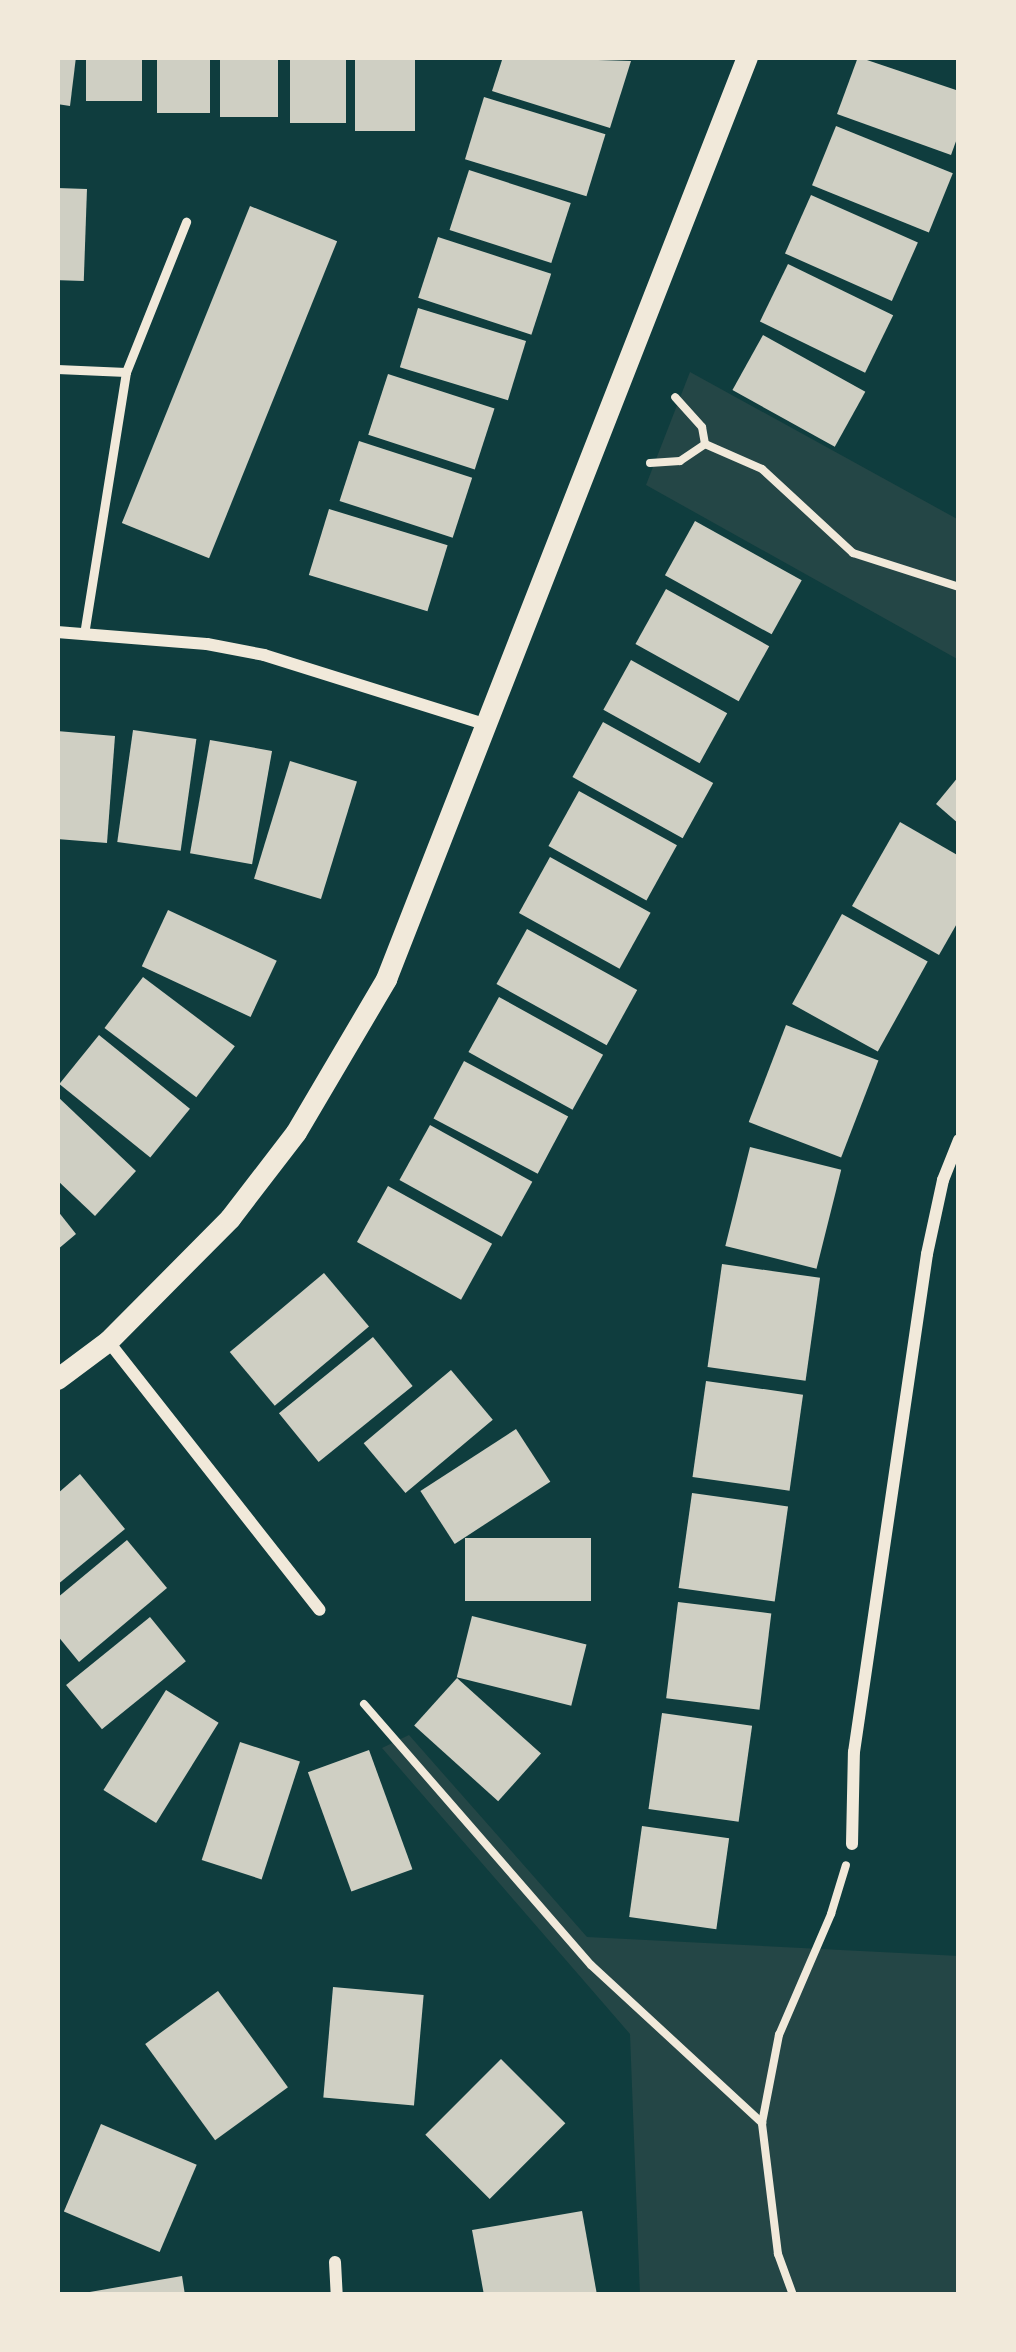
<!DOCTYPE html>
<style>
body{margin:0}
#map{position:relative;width:1016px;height:2352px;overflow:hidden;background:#0f3d3e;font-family:Spectral,serif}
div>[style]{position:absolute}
.green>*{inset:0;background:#244646}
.building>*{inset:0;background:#cfcfc3;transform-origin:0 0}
.path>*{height:8px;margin:-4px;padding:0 4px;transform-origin:4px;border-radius:4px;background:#f1e9da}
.service>*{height:9px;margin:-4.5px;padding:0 4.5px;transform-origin:4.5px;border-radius:4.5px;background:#f1e9da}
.minor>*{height:12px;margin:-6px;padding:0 6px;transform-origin:6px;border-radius:6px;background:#f1e9da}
.tertiary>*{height:21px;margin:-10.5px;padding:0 10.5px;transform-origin:10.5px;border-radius:10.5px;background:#f1e9da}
span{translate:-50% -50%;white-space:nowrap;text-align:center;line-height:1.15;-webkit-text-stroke:12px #f1e9da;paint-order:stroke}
.frame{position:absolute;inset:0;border:60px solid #f1e9da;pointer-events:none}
</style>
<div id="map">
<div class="green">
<i style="clip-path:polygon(690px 372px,959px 520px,959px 660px,646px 485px)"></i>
<i style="clip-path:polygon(409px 1735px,587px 1937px,959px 1956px,959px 2295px,640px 2295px,630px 2034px,382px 1748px)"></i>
</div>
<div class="building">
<i style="clip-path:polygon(57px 57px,76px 57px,70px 106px,57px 104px)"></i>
<i style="left:86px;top:57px;width:56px;height:44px"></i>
<i style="left:157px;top:57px;width:53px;height:56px"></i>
<i style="left:220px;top:57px;width:58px;height:60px"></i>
<i style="left:290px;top:57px;width:56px;height:66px"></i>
<i style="left:355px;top:57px;width:60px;height:74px"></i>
<i style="clip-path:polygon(503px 57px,631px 61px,610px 128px,492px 91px)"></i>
<i style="clip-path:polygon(858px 57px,959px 91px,959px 133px,951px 155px,837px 114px)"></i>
<i style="left:484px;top:97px;width:127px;height:65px;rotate:17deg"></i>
<i style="left:836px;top:126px;width:126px;height:64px;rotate:22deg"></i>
<i style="left:469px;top:170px;width:107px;height:63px;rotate:18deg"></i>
<i style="left:57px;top:188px;width:30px;height:92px;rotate:2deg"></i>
<i style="left:811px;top:195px;width:117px;height:64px;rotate:24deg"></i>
<i style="left:250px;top:206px;width:94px;height:342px;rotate:22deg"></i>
<i style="left:438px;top:237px;width:119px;height:64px;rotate:18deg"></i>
<i style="left:788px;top:264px;width:117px;height:64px;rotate:26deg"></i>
<i style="left:418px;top:308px;width:113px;height:62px;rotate:17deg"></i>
<i style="left:763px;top:335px;width:117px;height:63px;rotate:29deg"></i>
<i style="left:388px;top:374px;width:112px;height:64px;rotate:18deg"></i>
<i style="left:359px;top:441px;width:119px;height:63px;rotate:18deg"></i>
<i style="left:329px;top:509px;width:124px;height:69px;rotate:17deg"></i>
<i style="left:695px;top:521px;width:122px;height:62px;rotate:29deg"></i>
<i style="left:666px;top:589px;width:118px;height:63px;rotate:29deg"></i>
<i style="left:631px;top:660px;width:110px;height:57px;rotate:29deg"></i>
<i style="left:603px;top:722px;width:126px;height:63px;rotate:29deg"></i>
<i style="left:133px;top:730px;width:64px;height:113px;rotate:8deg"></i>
<i style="clip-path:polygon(57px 731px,115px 736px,107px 843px,57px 839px)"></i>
<i style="left:210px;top:740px;width:63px;height:115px;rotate:10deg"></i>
<i style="left:290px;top:761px;width:70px;height:123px;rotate:17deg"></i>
<i style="clip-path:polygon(959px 776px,959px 824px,936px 804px)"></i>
<i style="left:579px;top:791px;width:112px;height:63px;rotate:29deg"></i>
<i style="clip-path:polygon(900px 822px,959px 856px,959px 920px,939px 955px,852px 906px)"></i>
<i style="left:550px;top:857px;width:115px;height:64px;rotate:29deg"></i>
<i style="left:168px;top:910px;width:120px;height:62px;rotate:25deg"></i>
<i style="left:842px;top:914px;width:98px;height:103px;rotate:29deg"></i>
<i style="left:527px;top:929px;width:126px;height:63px;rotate:29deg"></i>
<i style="left:143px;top:977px;width:115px;height:64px;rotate:37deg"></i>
<i style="left:499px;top:997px;width:119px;height:63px;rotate:29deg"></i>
<i style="left:786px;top:1025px;width:99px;height:104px;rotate:21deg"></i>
<i style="left:99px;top:1035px;width:117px;height:63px;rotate:39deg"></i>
<i style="left:464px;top:1061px;width:118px;height:65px;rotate:28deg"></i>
<i style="clip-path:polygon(57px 1096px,136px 1171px,95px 1216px,57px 1180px)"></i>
<i style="left:430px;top:1125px;width:117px;height:63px;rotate:29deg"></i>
<i style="left:750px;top:1147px;width:94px;height:102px;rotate:14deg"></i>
<i style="left:388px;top:1186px;width:119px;height:64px;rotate:29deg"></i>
<i style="clip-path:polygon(57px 1210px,76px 1234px,57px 1250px)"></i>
<i style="left:722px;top:1264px;width:99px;height:104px;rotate:8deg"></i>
<i style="left:324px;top:1273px;width:70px;height:123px;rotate:50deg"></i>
<i style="left:373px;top:1337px;width:63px;height:121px;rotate:51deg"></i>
<i style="left:451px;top:1370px;width:65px;height:114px;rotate:50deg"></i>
<i style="left:706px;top:1381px;width:98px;height:97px;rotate:8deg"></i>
<i style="left:516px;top:1429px;width:63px;height:114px;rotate:57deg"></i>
<i style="clip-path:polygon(80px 1474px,125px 1529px,57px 1585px,57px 1494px)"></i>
<i style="left:692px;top:1493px;width:97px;height:96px;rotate:8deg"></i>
<i style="left:591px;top:1538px;width:63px;height:126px;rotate:90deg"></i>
<i style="clip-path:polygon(127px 1540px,167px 1588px,79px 1662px,57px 1635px,57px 1598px)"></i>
<i style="left:678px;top:1602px;width:94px;height:97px;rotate:7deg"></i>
<i style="left:472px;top:1616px;width:118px;height:63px;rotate:14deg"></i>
<i style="left:150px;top:1617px;width:57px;height:108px;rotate:51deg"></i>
<i style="left:457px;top:1678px;width:113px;height:64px;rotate:42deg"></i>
<i style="left:166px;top:1690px;width:62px;height:118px;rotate:32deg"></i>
<i style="left:662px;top:1713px;width:91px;height:97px;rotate:8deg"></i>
<i style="left:240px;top:1742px;width:63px;height:124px;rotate:18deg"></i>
<i style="left:369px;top:1750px;width:127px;height:65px;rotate:70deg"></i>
<i style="left:642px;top:1826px;width:88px;height:92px;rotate:8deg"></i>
<i style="left:333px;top:1987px;width:91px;height:111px;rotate:5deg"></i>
<i style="left:218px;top:1991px;width:119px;height:90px;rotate:54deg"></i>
<i style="left:501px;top:2059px;width:91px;height:107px;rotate:45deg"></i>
<i style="left:101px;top:2124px;width:104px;height:95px;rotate:23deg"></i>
<i style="clip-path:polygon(582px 2211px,597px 2295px,484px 2295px,472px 2230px)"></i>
<i style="clip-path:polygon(182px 2276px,185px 2295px,84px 2295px,84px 2293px)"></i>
</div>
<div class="path">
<i style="left:705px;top:444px;width:62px;rotate:23.7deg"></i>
<i style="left:762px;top:469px;width:124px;rotate:42.7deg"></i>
<i style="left:853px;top:553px;width:111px;rotate:17.8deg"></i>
<i style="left:650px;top:463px;width:30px;rotate:-4deg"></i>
<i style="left:680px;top:461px;width:30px;rotate:-34deg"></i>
<i style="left:705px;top:444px;width:17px;rotate:-100deg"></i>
<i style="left:702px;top:427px;width:40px;rotate:-132deg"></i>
<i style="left:364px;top:1704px;width:346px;rotate:49deg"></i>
<i style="left:591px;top:1965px;width:233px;rotate:42.7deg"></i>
<i style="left:793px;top:2295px;width:44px;rotate:-110.1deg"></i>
<i style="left:778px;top:2254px;width:132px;rotate:-97deg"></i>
<i style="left:762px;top:2123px;width:90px;rotate:-79.1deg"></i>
<i style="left:779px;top:2035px;width:132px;rotate:-66.7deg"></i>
<i style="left:831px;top:1914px;width:51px;rotate:-73deg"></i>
</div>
<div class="service">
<i style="left:57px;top:369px;width:69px;rotate:2.5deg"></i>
<i style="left:126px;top:372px;width:264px;rotate:99.1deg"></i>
<i style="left:126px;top:372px;width:162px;rotate:-68.2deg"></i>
</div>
<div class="minor">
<i style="left:57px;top:632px;width:150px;rotate:4.6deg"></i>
<i style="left:207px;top:644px;width:58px;rotate:10.9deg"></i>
<i style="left:264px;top:655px;width:234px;rotate:17.4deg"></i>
<i style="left:108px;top:1341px;width:342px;rotate:51.8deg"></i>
<i style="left:852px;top:1844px;width:92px;rotate:-88.8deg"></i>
<i style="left:854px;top:1752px;width:503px;rotate:-81.66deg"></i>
<i style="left:927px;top:1254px;width:76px;rotate:-77.8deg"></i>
<i style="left:943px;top:1180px;width:43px;rotate:-68.2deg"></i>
<i style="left:335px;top:2262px;width:33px;rotate:87deg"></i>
</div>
<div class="tertiary">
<i style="left:57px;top:1379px;width:64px;rotate:-36.7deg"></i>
<i style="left:108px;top:1341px;width:173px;rotate:-45.2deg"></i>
<i style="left:230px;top:1218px;width:108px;rotate:-52.5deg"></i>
<i style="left:296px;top:1132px;width:178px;rotate:-59.5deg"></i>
<i style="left:386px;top:979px;width:990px;rotate:-68.62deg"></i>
</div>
<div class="frame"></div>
</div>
